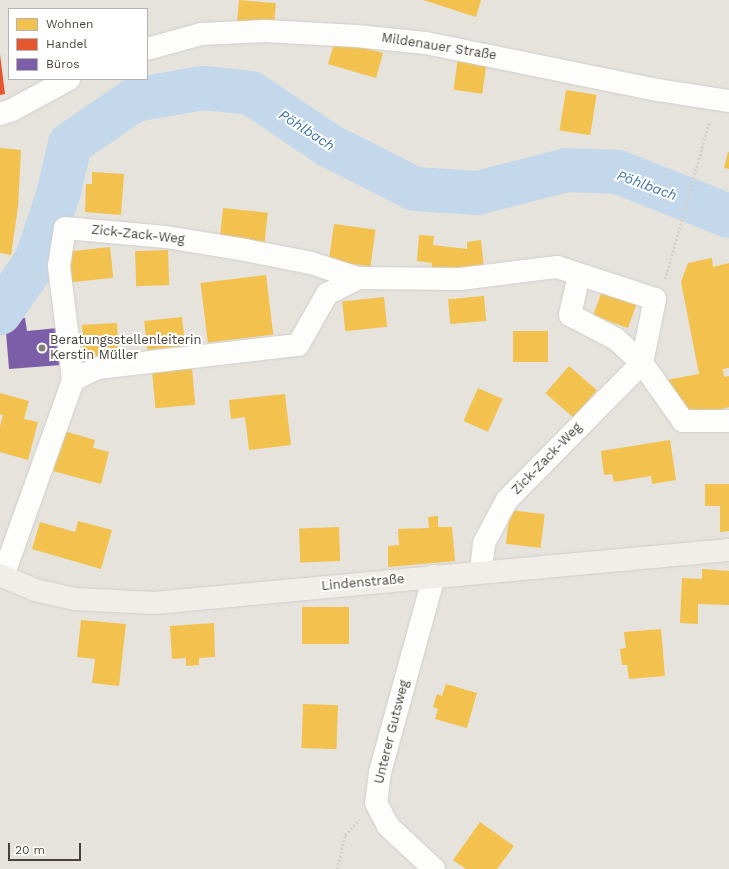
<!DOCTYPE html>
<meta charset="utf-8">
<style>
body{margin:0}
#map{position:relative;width:729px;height:869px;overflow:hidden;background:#f2f1ed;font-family:"Work Sans",sans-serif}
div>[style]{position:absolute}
.residential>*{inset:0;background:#e5e3dc}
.homes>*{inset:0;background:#f2c14e;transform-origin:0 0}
.shops>*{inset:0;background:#e4572e}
.offices>*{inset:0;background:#7b5ea7}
.river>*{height:44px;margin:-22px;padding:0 22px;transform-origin:22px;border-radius:22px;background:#c3d8ea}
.path>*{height:2.5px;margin-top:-1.25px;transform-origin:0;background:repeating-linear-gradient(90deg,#d2d1cb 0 2px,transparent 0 4px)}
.roads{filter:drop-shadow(0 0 1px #d0ceca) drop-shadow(0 0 1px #d0ceca)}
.minor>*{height:22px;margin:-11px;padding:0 11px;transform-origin:11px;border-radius:11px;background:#fdfdfc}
.major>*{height:22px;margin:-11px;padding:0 11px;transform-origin:11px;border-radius:11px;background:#f0eee6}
.dots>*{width:11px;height:11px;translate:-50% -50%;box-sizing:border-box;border:2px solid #fff;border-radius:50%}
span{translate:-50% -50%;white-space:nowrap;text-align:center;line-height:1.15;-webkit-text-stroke:4px #fff;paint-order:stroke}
.street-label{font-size:13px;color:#47433a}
.poi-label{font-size:13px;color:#47433a}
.left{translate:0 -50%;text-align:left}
.water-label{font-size:14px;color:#3e73a7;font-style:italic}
.legend{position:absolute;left:8px;top:8px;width:140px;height:72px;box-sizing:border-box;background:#fff;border:1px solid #b5b4b0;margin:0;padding:5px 7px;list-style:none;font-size:12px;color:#47433a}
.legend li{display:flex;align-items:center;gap:8px;height:20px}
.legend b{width:20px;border:1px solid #b5b4b0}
.scale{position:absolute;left:8px;top:843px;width:73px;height:18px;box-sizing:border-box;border:2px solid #47433a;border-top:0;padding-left:5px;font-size:12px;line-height:14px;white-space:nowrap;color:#47433a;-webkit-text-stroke:3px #fff;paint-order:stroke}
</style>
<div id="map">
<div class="residential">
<i style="clip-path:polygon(evenodd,0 0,729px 0,729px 869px,0 869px,0 0,9px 9px,147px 9px,147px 79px,9px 79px,9px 9px)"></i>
</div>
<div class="homes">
<i style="left:239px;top:0;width:37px;height:21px;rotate:5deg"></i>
<i style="clip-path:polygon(423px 0,481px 0,476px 17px)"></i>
<i style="clip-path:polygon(334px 44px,349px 44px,383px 53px,376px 78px,328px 64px)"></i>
<i style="left:458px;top:58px;width:29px;height:32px;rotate:8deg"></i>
<i style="left:566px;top:90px;width:31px;height:41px;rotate:9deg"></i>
<i style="clip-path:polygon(0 148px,21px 150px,18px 207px,11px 255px,0 253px)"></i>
<i style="clip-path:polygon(728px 152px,729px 152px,729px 169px,724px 168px)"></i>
<i style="clip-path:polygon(92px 172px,124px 174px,121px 215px,85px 212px,86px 184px,92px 184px)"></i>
<i style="left:223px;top:208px;width:45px;height:32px;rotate:6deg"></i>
<i style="left:334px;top:224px;width:42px;height:37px;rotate:8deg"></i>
<i style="clip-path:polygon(419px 235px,434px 236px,433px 245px,467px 249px,467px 242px,481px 240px,484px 268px,431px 269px,432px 263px,417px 261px)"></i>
<i style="left:110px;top:247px;width:31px;height:42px;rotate:84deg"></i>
<i style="left:168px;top:250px;width:35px;height:33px;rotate:88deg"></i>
<i style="clip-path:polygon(712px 258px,713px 267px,729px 263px,729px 368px,723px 369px,724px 377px,729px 376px,729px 407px,693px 419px,690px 410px,681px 412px,666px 380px,699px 374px,681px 282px,688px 263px)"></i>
<i style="left:266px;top:275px;width:60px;height:66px;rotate:83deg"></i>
<i style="left:602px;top:291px;width:37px;height:26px;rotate:20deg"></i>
<i style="left:484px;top:296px;width:25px;height:36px;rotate:85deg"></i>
<i style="left:384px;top:297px;width:30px;height:42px;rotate:84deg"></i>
<i style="left:182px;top:317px;width:29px;height:38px;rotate:84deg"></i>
<i style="left:117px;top:323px;width:33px;height:35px;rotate:87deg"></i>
<i style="left:513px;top:331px;width:35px;height:31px"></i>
<i style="left:569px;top:366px;width:37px;height:36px;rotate:41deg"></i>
<i style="left:192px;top:368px;width:37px;height:40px;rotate:85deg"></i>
<i style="left:478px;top:388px;width:27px;height:36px;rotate:24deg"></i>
<i style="clip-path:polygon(0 393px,29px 401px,24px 419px,38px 422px,28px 460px,0 452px,0 427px,3px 415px,0 414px)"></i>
<i style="clip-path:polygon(285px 394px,291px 445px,249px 450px,245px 417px,231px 419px,229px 400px)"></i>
<i style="clip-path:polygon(64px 431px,95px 440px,93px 448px,109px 452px,101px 484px,53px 471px)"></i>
<i style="clip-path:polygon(670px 440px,676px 480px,652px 484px,651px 476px,614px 482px,612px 474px,604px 475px,601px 451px)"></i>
<i style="clip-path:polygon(705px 484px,729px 484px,729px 531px,720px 532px,720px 506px,705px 506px)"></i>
<i style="left:510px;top:510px;width:35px;height:34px;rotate:7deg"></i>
<i style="clip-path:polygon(438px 516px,438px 527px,452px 527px,455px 561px,388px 567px,388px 546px,399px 545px,398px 529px,429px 528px,428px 517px)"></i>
<i style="clip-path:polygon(78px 521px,112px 530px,101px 569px,32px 549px,40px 522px,75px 532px)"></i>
<i style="left:339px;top:527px;width:34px;height:40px;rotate:88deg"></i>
<i style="clip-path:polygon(702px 569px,729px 571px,729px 605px,698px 604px,698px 624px,680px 623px,682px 578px,702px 579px)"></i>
<i style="left:349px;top:607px;width:37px;height:47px;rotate:90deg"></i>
<i style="clip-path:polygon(81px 620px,126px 624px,119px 686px,92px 683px,95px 659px,77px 657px)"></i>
<i style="clip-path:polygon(214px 623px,215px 657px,199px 658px,199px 665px,186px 666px,186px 658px,172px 659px,170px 626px)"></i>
<i style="clip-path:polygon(661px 629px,665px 676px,629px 679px,627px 665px,622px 665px,620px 649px,626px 648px,624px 632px)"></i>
<i style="clip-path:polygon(446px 684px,477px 693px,467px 728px,435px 719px,438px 709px,433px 707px,437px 694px,442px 696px)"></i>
<i style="left:303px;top:704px;width:35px;height:44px;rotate:2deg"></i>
<i style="clip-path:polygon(480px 822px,514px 846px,497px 869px,466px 869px,453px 860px)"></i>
</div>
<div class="shops">
<i style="clip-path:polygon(0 54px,5px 94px,0 95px)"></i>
</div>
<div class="offices">
<i style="clip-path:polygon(25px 318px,27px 331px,58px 328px,61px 365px,9px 369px,5px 320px)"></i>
</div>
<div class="river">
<i style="left:0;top:313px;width:63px;rotate:-55.3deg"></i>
<i style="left:36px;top:261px;width:70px;rotate:-71.6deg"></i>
<i style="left:58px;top:195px;width:52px;rotate:-76.8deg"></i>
<i style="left:70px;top:144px;width:78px;rotate:-34.5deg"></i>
<i style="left:134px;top:100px;width:70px;rotate:-9.9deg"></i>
<i style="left:203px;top:88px;width:48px;rotate:5.9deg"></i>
<i style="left:251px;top:93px;width:95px;rotate:33.9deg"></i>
<i style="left:330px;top:146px;width:95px;rotate:26.8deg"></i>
<i style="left:415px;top:189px;width:62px;rotate:3.7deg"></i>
<i style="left:477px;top:193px;width:93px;rotate:-14.3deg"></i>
<i style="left:567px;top:170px;width:51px;rotate:2.2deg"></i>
<i style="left:618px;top:172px;width:119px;rotate:21.6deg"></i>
</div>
<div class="path">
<i style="left:665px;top:279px;width:163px;rotate:-74.3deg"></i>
<i style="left:337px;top:869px;width:35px;rotate:-77deg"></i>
<i style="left:345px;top:835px;width:21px;rotate:-47deg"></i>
</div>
<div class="roads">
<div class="minor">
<i style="left:147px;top:49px;width:56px;rotate:-15.5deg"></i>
<i style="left:201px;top:34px;width:65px;rotate:-2.6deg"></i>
<i style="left:266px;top:31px;width:90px;rotate:3.2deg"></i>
<i style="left:356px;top:36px;width:70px;rotate:5.7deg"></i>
<i style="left:426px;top:43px;width:237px;rotate:11.5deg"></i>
<i style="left:658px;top:90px;width:72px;rotate:8.8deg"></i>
<i style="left:0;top:114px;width:13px;rotate:-18deg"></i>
<i style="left:12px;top:110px;width:65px;rotate:-28.5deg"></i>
<i style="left:579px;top:275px;width:41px;rotate:102.7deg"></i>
<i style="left:570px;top:315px;width:52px;rotate:27.6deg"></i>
<i style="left:616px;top:339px;width:35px;rotate:43deg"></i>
<i style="left:642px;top:363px;width:71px;rotate:54.7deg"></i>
<i style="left:683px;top:421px;width:46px"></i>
<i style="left:73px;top:380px;width:115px;rotate:-97deg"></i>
<i style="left:59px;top:266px;width:38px;rotate:-81deg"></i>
<i style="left:65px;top:228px;width:101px;rotate:5.1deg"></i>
<i style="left:166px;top:237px;width:80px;rotate:9.3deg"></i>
<i style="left:245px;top:250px;width:67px;rotate:11.1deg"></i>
<i style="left:311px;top:263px;width:49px;rotate:17.7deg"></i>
<i style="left:358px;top:278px;width:102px;rotate:0.6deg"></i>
<i style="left:460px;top:279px;width:98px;rotate:-7.1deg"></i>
<i style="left:557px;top:267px;width:103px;rotate:18.1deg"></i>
<i style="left:655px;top:299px;width:65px;rotate:101.5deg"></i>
<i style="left:642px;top:363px;width:192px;rotate:134.6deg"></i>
<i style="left:507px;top:500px;width:49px;rotate:118.1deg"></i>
<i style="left:484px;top:543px;width:29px;rotate:96deg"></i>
<i style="left:3px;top:576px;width:208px;rotate:-70.3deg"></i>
<i style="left:73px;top:380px;width:28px;rotate:-26deg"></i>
<i style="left:98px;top:368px;width:201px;rotate:-6.6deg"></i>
<i style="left:298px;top:345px;width:59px;rotate:-60.4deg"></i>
<i style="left:327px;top:294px;width:35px;rotate:-27deg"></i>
<i style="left:434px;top:576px;width:203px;rotate:105.4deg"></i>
<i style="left:380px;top:772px;width:31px;rotate:97deg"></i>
<i style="left:376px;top:803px;width:26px;rotate:62deg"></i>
<i style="left:388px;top:826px;width:63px;rotate:43.1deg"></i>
</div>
<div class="major">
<i style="left:0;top:575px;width:38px;rotate:23deg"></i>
<i style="left:35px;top:590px;width:41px;rotate:12.7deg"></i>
<i style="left:75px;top:599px;width:79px;rotate:2.9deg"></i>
<i style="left:154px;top:603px;width:577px;rotate:-5.27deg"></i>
</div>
</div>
<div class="dots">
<i style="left:42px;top:348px;background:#838079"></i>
</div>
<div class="street-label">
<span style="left:439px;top:47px;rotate:9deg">Mildenauer Straße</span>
<span style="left:138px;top:235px;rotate:6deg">Zick-Zack-Weg</span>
<span style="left:547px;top:459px;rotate:-46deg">Zick-Zack-Weg</span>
<span style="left:363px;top:583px;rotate:-5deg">Lindenstraße</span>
<span style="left:392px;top:732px;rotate:-76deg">Unterer Gutsweg</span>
</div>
<div class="poi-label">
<span class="left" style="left:50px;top:348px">Beratungsstellenleiterin<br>Kerstin Müller</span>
</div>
<div class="water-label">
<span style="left:307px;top:130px;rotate:33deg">Pöhlbach</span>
<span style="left:647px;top:185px;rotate:20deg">Pöhlbach</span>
</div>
<ul class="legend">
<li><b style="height:11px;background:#f2c14e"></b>Wohnen</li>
<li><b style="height:11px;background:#e4572e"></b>Handel</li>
<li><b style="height:11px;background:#7b5ea7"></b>Büros</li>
</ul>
<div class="scale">20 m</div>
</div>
